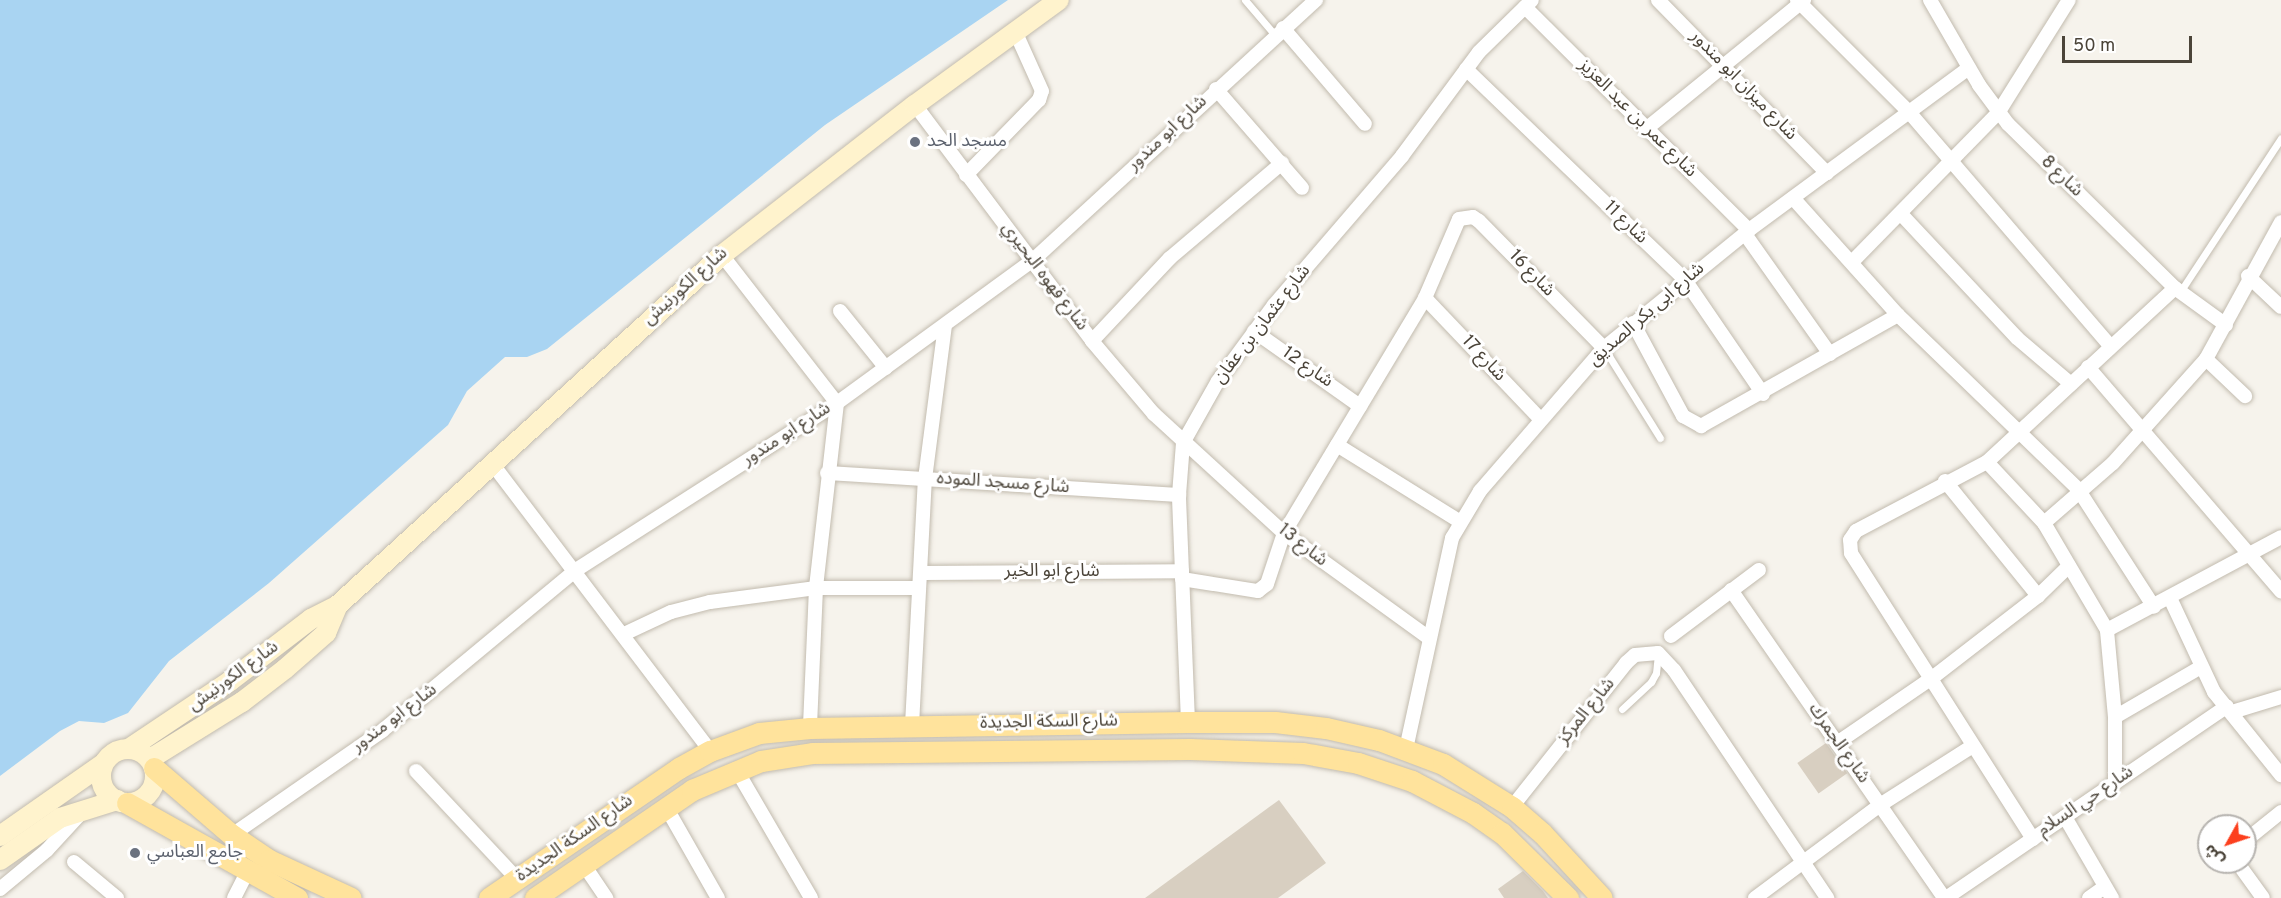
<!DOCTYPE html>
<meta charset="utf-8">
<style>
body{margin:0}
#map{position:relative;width:2281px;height:898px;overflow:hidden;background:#f6f3ec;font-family:Overpass,"Noto Sans Arabic",sans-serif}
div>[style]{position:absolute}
.water>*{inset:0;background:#a9d4f2}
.building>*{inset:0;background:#d8cfc1;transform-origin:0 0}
.roads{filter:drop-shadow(0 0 2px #c2bbae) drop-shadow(0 0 2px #c2bbae)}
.lane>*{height:7px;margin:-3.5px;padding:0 3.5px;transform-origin:3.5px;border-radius:3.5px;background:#fff}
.street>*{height:14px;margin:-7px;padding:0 7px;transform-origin:7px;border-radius:7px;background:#fff}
.secondary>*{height:20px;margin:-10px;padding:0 10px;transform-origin:10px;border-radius:10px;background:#fff3cd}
.secondary>.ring{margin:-10px;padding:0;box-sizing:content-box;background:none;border:20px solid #fff3cd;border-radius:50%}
.primary>*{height:21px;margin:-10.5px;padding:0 10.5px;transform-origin:10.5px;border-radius:10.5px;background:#ffe39c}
.dots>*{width:16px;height:16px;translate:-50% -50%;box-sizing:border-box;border:3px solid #fff;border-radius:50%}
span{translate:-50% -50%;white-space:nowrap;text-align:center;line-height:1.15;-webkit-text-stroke:6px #fff;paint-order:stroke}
.street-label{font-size:18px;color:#4b4439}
.worship-label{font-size:18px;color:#5b616d}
.left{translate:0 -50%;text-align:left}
.north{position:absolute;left:2197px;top:814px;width:60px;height:60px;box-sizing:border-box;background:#fff;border:2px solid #b7b4b0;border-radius:50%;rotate:230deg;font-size:16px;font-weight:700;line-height:24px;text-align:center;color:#4b4439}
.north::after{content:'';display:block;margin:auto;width:21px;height:27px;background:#fc3f1d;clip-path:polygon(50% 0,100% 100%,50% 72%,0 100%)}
.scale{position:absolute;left:2062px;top:36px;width:130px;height:27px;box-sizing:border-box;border:3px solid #4b4439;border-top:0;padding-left:8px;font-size:18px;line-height:21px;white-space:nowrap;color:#4b4439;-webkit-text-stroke:4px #fff;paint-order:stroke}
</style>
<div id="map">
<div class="water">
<i style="clip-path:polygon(0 0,1008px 0,825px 125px,547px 349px,527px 357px,505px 357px,467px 391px,448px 425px,269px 583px,169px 661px,128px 713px,104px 723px,79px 721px,60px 731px,0 776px)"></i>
</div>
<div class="building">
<i style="left:1826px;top:743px;width:37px;height:35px;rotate:55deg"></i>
<i style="clip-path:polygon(1279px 800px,1326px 863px,1278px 898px,1145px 898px)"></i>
<i style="clip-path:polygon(1523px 871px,1543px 891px,1548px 898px,1504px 898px,1498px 889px)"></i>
</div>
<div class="roads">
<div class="lane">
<i style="left:1245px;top:0;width:46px;rotate:49.4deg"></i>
<i style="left:2180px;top:292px;width:184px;rotate:-56.7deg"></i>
<i style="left:1604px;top:348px;width:106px;rotate:58.1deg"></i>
<i style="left:1622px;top:709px;width:40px;rotate:-43deg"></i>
<i style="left:1651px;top:682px;width:10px;rotate:-61deg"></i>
<i style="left:1656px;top:673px;width:20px;rotate:-84deg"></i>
</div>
<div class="street">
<i style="left:1658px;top:0;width:242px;rotate:45.7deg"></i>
<i style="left:1797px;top:0;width:158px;rotate:45deg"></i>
<i style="left:1909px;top:112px;width:308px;rotate:49.3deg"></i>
<i style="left:1930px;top:0;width:98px;rotate:60deg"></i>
<i style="left:1979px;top:85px;width:49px;rotate:53.4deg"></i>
<i style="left:2008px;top:124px;width:234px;rotate:44.5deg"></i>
<i style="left:2175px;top:288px;width:63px;rotate:36deg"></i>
<i style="left:1525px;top:7px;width:316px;rotate:44.9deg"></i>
<i style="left:1283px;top:28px;width:126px;rotate:49.5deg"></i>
<i style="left:1466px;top:69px;width:304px;rotate:43.9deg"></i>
<i style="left:1685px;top:280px;width:138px;rotate:55.6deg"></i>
<i style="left:1216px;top:89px;width:131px;rotate:49deg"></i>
<i style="left:915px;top:105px;width:295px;rotate:53.1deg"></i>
<i style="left:1092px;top:341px;width:96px;rotate:49.7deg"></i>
<i style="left:1154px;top:414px;width:176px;rotate:42.5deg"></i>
<i style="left:1284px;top:533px;width:179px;rotate:35.9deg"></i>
<i style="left:1646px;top:129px;width:204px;rotate:-39.2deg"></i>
<i style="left:966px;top:175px;width:105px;rotate:-45.8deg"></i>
<i style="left:1039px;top:100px;width:9px;rotate:-72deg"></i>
<i style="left:1042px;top:91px;width:66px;rotate:-114.2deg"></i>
<i style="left:1793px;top:198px;width:157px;rotate:48.1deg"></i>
<i style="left:1898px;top:315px;width:250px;rotate:44deg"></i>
<i style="left:2078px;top:489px;width:140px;rotate:57.2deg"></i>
<i style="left:1901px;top:214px;width:170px;rotate:46.9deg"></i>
<i style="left:2017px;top:338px;width:71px;rotate:40.4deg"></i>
<i style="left:1745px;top:234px;width:147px;rotate:54.7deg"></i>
<i style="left:722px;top:255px;width:187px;rotate:52.2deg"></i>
<i style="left:837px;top:403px;width:186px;rotate:96.5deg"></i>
<i style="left:816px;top:588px;width:140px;rotate:92.5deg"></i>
<i style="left:1852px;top:262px;width:209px;rotate:-45.6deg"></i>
<i style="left:1998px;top:113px;width:133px;rotate:-57.9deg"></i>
<i style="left:2248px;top:276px;width:45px;rotate:43.2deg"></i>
<i style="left:1425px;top:298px;width:168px;rotate:46.4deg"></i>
<i style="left:840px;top:311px;width:73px;rotate:51.1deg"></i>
<i style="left:1633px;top:323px;width:106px;rotate:61.7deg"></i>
<i style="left:1683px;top:416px;width:21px;rotate:29deg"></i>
<i style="left:1701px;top:426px;width:226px;rotate:-29.4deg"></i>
<i style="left:1254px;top:331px;width:130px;rotate:35.3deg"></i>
<i style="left:1092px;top:341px;width:114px;rotate:-46.8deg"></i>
<i style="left:1170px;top:258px;width:147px;rotate:-40.3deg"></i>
<i style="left:2206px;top:359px;width:54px;rotate:43.5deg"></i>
<i style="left:2088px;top:367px;width:296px;rotate:49.3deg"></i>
<i style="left:1337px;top:445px;width:144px;rotate:31.9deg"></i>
<i style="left:491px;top:462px;width:363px;rotate:52.8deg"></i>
<i style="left:1987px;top:462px;width:83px;rotate:46.9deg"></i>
<i style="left:827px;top:473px;width:353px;rotate:3.6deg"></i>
<i style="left:1945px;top:481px;width:148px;rotate:51deg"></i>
<i style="left:923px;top:573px;width:259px;rotate:-0.4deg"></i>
<i style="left:1182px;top:579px;width:77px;rotate:9deg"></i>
<i style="left:1258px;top:591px;width:11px;rotate:-38deg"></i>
<i style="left:1267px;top:584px;width:54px;rotate:-71.6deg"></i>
<i style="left:1284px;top:533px;width:274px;rotate:-59deg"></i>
<i style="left:1425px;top:298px;width:86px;rotate:-66.7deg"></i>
<i style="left:1459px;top:219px;width:14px;rotate:-8deg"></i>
<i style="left:1473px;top:217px;width:7px;rotate:34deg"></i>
<i style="left:1479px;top:221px;width:178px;rotate:45.5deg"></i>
<i style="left:1731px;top:590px;width:374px;rotate:55.3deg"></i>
<i style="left:2170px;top:598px;width:104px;rotate:64.9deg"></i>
<i style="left:2214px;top:692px;width:107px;rotate:51.1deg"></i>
<i style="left:2107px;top:630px;width:197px;rotate:-28.1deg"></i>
<i style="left:624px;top:634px;width:52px;rotate:-25.1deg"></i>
<i style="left:671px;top:612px;width:40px;rotate:-14.4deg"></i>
<i style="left:710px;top:602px;width:107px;rotate:-7.5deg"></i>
<i style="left:816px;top:588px;width:102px"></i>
<i style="left:1671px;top:636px;width:110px;rotate:-36.9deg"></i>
<i style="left:2232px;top:712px;width:51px;rotate:-17deg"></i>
<i style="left:2115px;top:717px;width:99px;rotate:-30.2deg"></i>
<i style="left:1188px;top:722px;width:227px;rotate:-92.3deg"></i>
<i style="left:1179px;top:495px;width:52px;rotate:-85.6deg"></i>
<i style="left:1183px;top:443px;width:71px;rotate:-60.6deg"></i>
<i style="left:1218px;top:381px;width:94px;rotate:-53.6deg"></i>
<i style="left:1274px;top:305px;width:196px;rotate:-49.3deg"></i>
<i style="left:1402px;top:156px;width:129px;rotate:-53.5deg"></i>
<i style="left:1479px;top:52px;width:74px;rotate:-44.5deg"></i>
<i style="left:912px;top:725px;width:246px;rotate:-87deg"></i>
<i style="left:925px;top:479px;width:154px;rotate:-82.6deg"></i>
<i style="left:1837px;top:743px;width:115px;rotate:-34.4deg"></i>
<i style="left:1932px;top:678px;width:134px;rotate:-37.7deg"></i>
<i style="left:2038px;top:596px;width:43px;rotate:-44.1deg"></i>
<i style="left:1406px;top:749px;width:216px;rotate:-77.7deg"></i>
<i style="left:1452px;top:538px;width:55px;rotate:-59.2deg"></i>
<i style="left:1480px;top:491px;width:189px;rotate:-49.1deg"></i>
<i style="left:1604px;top:348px;width:187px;rotate:-39.1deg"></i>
<i style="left:1749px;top:230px;width:273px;rotate:-36.4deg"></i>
<i style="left:736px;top:769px;width:149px;rotate:59.8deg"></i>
<i style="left:416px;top:771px;width:149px;rotate:46.9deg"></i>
<i style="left:2115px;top:783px;width:66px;rotate:-90deg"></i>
<i style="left:2115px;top:717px;width:87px;rotate:-95.3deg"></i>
<i style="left:2107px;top:630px;width:124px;rotate:-120.5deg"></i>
<i style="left:2044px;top:523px;width:91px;rotate:-41deg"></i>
<i style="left:2113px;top:463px;width:140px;rotate:-48.2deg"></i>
<i style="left:2206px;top:359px;width:156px;rotate:-61.3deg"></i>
<i style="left:666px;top:807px;width:105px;rotate:60.3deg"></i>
<i style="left:1512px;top:807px;width:184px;rotate:-51.6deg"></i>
<i style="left:1626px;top:663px;width:12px;rotate:-42deg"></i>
<i style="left:1635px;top:655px;width:23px;rotate:-5deg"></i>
<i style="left:1658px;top:653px;width:23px;rotate:47deg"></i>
<i style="left:1674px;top:670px;width:275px;rotate:56.1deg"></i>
<i style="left:2065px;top:817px;width:94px;rotate:59.9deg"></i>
<i style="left:232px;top:835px;width:183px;rotate:-34.7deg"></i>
<i style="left:382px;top:731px;width:252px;rotate:-39.7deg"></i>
<i style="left:576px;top:570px;width:310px;rotate:-32.6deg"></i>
<i style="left:837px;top:403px;width:241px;rotate:-36.1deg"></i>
<i style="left:1032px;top:261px;width:386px;rotate:-42.6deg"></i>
<i style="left:2033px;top:839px;width:339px;rotate:-122.5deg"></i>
<i style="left:1851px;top:553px;width:13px;rotate:-94deg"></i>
<i style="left:1850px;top:540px;width:11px;rotate:-56deg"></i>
<i style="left:1856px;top:531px;width:148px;rotate:-27.8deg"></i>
<i style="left:1987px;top:462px;width:256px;rotate:-42.8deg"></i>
<i style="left:2245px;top:841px;width:46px;rotate:-38.9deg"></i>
<i style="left:74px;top:862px;width:56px;rotate:39.9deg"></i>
<i style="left:2237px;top:862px;width:44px;rotate:54.2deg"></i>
<i style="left:584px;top:865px;width:40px;rotate:56deg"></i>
<i style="left:0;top:889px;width:61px;rotate:-39.7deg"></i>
<i style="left:47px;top:850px;width:52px;rotate:-47.4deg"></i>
<i style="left:234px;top:898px;width:29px;rotate:-63deg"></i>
<i style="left:1755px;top:898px;width:156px;rotate:-36.6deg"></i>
<i style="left:1880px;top:805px;width:108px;rotate:-32.5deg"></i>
<i style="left:1946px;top:898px;width:340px;rotate:-34.3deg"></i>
<i style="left:2089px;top:898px;width:19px;rotate:-35deg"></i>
</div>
<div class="secondary">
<i style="left:130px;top:748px;width:120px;rotate:-33.8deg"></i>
<i style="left:230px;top:681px;width:102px;rotate:-37.4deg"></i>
<i style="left:311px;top:619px;width:30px;rotate:-27deg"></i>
<i style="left:338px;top:605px;width:520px;rotate:-42.35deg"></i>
<i style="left:722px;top:255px;width:244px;rotate:-37.9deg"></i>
<i style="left:915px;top:105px;width:178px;rotate:-36.1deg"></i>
<i class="ring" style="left:101px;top:749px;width:34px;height:34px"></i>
<i style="left:150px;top:759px;width:108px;rotate:-31.8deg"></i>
<i style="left:242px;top:702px;width:54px;rotate:-37.5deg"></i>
<i style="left:285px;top:669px;width:55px;rotate:-41.3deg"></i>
<i style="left:326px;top:633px;width:30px;rotate:-67deg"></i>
<i style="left:0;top:836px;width:126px;rotate:-35deg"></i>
<i style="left:0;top:860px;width:73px;rotate:-35deg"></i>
<i style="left:60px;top:818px;width:60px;rotate:-17.5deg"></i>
</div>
<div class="primary">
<i style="left:154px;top:768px;width:103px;rotate:40.7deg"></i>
<i style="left:232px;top:835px;width:45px;rotate:34deg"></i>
<i style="left:269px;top:860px;width:90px;rotate:24.9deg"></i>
<i style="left:127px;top:803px;width:195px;rotate:29.2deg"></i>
<i style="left:489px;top:898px;width:230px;rotate:-34.4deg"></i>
<i style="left:679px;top:768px;width:35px;rotate:-29deg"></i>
<i style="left:710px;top:751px;width:52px;rotate:-20.2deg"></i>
<i style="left:759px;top:733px;width:51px;rotate:-5.6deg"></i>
<i style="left:810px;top:728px;width:378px;rotate:-0.9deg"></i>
<i style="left:1188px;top:722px;width:87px"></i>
<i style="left:1275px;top:722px;width:51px;rotate:6.7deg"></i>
<i style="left:1326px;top:728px;width:54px;rotate:12.8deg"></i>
<i style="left:1379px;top:740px;width:68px;rotate:20.6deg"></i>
<i style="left:1443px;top:764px;width:81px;rotate:31.9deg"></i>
<i style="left:1512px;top:807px;width:40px;rotate:41deg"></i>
<i style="left:1542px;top:833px;width:88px;rotate:47.3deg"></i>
<i style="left:535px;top:898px;width:191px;rotate:-34.5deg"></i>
<i style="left:692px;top:790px;width:75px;rotate:-22.8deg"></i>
<i style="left:761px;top:761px;width:53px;rotate:-8.7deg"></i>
<i style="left:813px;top:753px;width:377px;rotate:-0.6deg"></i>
<i style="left:1190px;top:749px;width:113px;rotate:2deg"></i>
<i style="left:1303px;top:753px;width:56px;rotate:10.3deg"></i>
<i style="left:1358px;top:763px;width:57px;rotate:18.4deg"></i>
<i style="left:1412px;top:781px;width:69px;rotate:27.7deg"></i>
<i style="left:1473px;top:813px;width:35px;rotate:35deg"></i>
<i style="left:1502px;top:833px;width:93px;rotate:44.6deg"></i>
</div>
</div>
<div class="dots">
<i style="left:915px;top:142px;background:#6b7280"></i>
<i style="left:135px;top:853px;background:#6b7280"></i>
</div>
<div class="street-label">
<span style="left:1743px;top:86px;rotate:46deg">شارع ميزان ابو مندور</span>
<span style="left:1637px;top:119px;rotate:45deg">شارع عمر بن عبد العزيز</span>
<span style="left:1168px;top:134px;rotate:-43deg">شارع ابو مندور</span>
<span style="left:2061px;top:177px;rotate:44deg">شارع 8</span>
<span style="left:1625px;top:223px;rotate:44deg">شارع 11</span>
<span style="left:1531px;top:274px;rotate:46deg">شارع 16</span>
<span style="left:1044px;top:277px;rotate:53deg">شارع قهوه البحيري</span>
<span style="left:686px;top:287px;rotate:-42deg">شارع الكورنيش</span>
<span style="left:1647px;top:315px;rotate:-41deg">شارع ابى بكر الصديق</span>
<span style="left:1263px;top:325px;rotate:-52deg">شارع عثمان بن عفان</span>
<span style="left:1483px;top:359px;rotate:47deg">شارع 17</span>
<span style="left:1307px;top:368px;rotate:35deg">شارع 12</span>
<span style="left:787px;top:435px;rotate:-33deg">شارع ابو مندور</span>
<span style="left:1003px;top:484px;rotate:4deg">شارع مسجد الموده</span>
<span style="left:1302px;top:546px;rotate:38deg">شارع 13</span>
<span style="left:1052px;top:572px">شارع ابو الخير</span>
<span style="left:234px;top:677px;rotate:-36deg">شارع الكورنيش</span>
<span style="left:1587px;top:712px;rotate:-51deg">شارع المركز</span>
<span style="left:395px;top:719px;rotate:-37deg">شارع ابو مندور</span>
<span style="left:1049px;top:723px;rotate:-1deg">شارع السكة الجديدة</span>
<span style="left:1838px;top:744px;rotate:55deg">شارع الجمرك</span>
<span style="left:2086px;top:802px;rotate:-34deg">شارع حي السلام</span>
<span style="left:575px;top:839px;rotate:-35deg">شارع السكة الجديدة</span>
</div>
<div class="worship-label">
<span class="left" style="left:927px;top:142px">مسجد الحد</span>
<span class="left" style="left:147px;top:853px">جامع العباسي</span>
</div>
<div class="north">ش</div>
<div class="scale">50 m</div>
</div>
